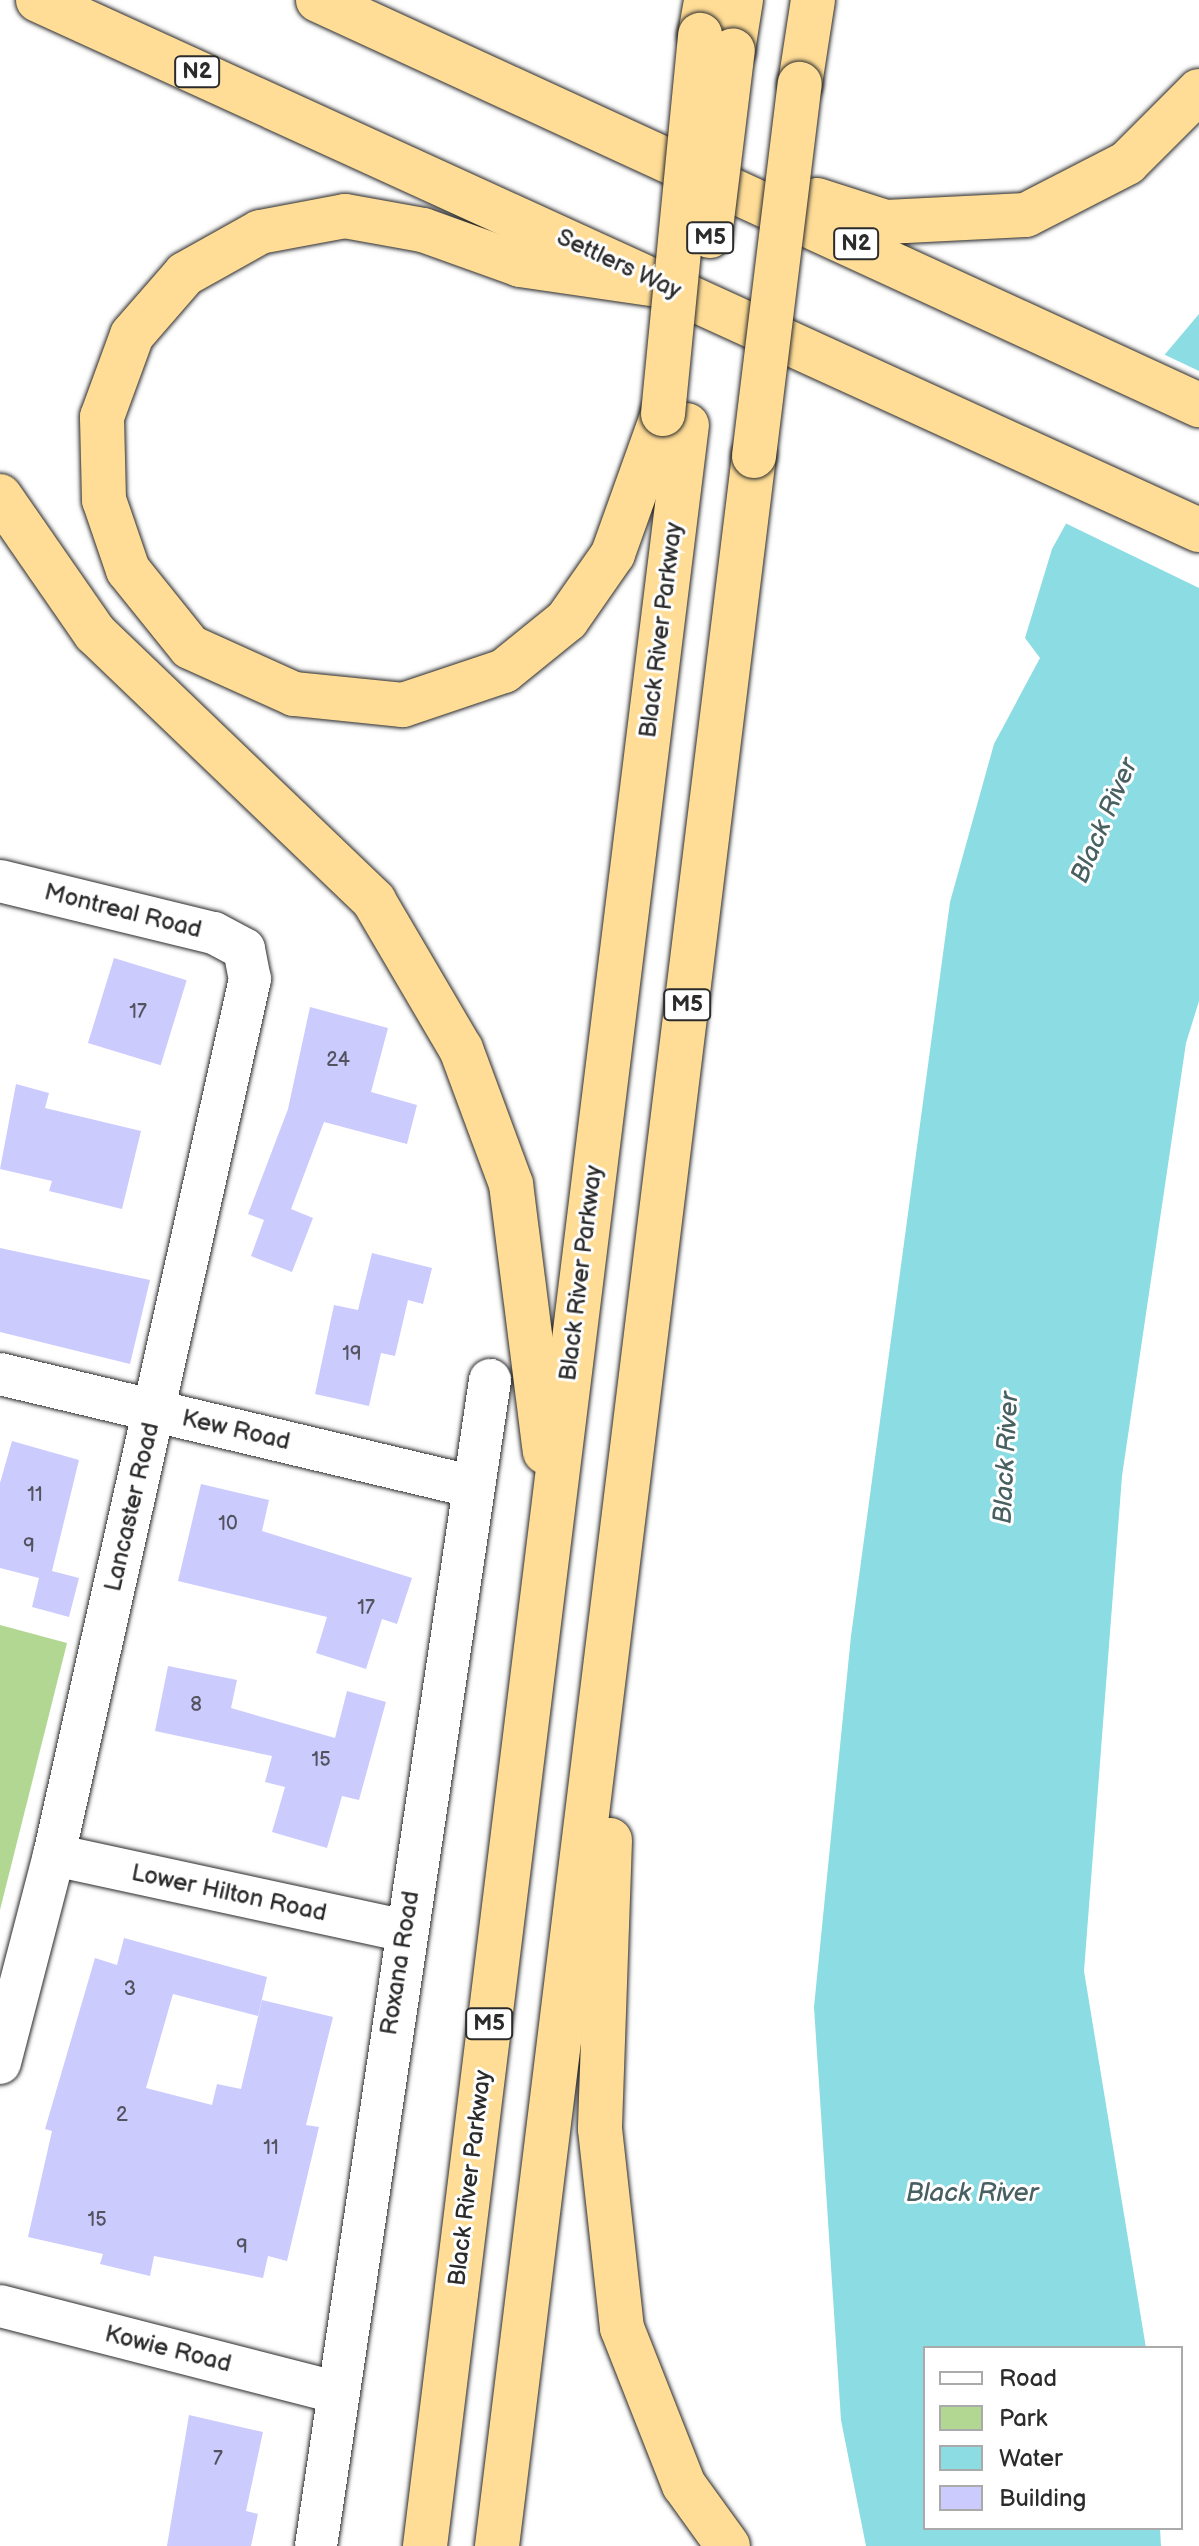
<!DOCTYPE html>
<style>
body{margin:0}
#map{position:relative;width:1199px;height:2546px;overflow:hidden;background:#fff;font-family:"Balsamiq Sans",sans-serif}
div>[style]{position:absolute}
.green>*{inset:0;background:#b2d793}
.water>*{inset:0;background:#8bdce3}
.pier>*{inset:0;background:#fff}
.building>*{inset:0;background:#cccbfe;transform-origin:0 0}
.roads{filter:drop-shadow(0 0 2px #2b2b2b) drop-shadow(0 0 2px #2b2b2b)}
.minor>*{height:42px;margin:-21px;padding:0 21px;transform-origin:21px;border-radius:21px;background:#fff}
.motorway>*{height:44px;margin:-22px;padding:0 22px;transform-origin:22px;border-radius:22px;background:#ffdd96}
.bridges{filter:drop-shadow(0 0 2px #2b2b2b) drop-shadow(0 0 2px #2b2b2b)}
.motorway-bridge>*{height:44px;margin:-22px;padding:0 22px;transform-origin:22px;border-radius:22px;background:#ffdd96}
span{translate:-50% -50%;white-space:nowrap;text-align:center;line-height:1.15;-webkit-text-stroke:6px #fff;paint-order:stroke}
.number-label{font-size:20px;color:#535360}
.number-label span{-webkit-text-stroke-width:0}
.shield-label span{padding:2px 6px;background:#fff;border:2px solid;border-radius:6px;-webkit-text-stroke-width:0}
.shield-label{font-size:22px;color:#2b2b2b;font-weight:700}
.street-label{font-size:24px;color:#2b2b2b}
.water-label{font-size:26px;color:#486062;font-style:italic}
.legend{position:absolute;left:923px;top:2346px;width:260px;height:184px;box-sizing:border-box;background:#fff;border:2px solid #aaa;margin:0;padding:10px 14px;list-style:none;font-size:24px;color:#2b2b2b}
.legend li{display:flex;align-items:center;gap:16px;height:40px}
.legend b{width:40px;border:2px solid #aaa}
</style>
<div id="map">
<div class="green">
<i style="clip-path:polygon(0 1625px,67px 1643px,0 1910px)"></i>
</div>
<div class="water">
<i style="clip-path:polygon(1199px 314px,1199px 1001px,1186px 1043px,1122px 1476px,1084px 1971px,1146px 2348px,925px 2348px,925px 2528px,1160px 2528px,1161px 2546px,866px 2546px,841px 2420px,814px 2007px,851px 1636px,950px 902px,994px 744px,1040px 658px,1025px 638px,1052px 549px,1150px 372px)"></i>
</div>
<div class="pier">
<i style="clip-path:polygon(1161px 353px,1199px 371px,1199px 588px,1063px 522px)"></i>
</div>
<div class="building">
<i style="left:114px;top:958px;width:76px;height:89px;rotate:17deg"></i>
<i style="clip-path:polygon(310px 1007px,388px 1028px,371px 1092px,417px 1105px,407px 1144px,324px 1122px,291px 1209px,313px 1218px,292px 1272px,251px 1256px,264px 1220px,248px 1214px,288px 1109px)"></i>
<i style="clip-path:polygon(16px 1084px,49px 1093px,45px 1108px,141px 1131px,122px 1209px,49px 1191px,52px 1181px,0 1169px)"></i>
<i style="clip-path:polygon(0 1248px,150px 1280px,130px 1364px,0 1332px)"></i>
<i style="clip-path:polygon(372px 1253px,432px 1268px,423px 1304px,408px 1300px,395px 1356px,381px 1353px,369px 1406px,315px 1394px,334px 1305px,358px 1310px)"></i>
<i style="clip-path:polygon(12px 1441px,79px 1460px,52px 1571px,79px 1578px,69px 1617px,32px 1607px,39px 1578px,0 1568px,0 1483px)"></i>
<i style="clip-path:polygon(201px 1484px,269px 1500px,262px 1531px,412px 1578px,397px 1624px,382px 1619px,366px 1669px,316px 1653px,327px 1617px,178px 1581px)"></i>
<i style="clip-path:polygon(168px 1666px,237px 1680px,231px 1708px,335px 1738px,347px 1691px,386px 1702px,359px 1800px,342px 1796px,327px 1848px,272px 1832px,285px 1787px,265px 1782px,272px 1756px,155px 1731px)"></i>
<i style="clip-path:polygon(124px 1938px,267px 1977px,258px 2016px,173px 1994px,146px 2088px,212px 2105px,217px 2084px,241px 2089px,262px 2000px,333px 2017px,306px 2125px,319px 2127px,287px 2261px,268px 2256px,263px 2278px,154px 2256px,150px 2276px,100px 2264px,103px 2254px,28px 2237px,52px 2131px,45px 2129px,95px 1958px,117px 1965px)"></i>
<i style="clip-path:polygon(189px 2415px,263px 2432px,246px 2511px,258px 2514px,251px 2546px,167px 2546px)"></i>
</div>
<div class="roads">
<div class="minor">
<i style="left:0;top:881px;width:220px;rotate:13.7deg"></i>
<i style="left:214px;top:933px;width:34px;rotate:28deg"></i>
<i style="left:244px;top:949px;width:31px;rotate:79deg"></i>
<i style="left:250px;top:979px;width:898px;rotate:102.61deg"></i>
<i style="left:54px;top:1855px;width:215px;rotate:104.6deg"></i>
<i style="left:0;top:1374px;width:484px;rotate:13.4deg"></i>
<i style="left:54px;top:1855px;width:359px;rotate:12.2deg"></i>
<i style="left:0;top:2306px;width:346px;rotate:14.4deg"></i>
<i style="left:316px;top:2546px;width:1179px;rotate:-81.51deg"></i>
</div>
<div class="motorway">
<i style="left:38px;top:0;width:1276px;rotate:24.54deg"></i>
<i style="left:318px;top:0;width:970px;rotate:24.69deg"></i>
<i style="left:700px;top:35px;width:36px;rotate:-80deg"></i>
<i style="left:733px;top:50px;width:51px;rotate:-80.9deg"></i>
<i style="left:800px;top:84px;width:85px;rotate:-81.2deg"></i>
<i style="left:817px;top:200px;width:72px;rotate:17.7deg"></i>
<i style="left:886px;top:222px;width:140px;rotate:-2.9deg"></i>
<i style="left:1026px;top:215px;width:114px;rotate:-27.2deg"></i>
<i style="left:1127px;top:163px;width:102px;rotate:-45deg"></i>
<i style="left:663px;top:414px;width:149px;rotate:109.7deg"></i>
<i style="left:613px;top:554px;width:80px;rotate:124.9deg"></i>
<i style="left:567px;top:620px;width:81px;rotate:141deg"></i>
<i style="left:504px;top:671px;width:107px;rotate:161.4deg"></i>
<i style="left:403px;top:705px;width:110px;rotate:-174.2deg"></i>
<i style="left:294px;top:694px;width:114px;rotate:-155.7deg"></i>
<i style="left:190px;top:647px;width:99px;rotate:-128.8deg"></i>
<i style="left:128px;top:570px;width:74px;rotate:-108.9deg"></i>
<i style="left:104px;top:500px;width:83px;rotate:-91.4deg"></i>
<i style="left:102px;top:417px;width:87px;rotate:-69.9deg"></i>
<i style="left:132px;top:335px;width:81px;rotate:-49deg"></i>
<i style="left:185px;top:274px;width:86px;rotate:-29.2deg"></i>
<i style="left:260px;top:232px;width:86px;rotate:-10.7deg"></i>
<i style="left:345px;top:216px;width:79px;rotate:10.2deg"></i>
<i style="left:423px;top:230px;width:103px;rotate:19.8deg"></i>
<i style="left:520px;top:265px;width:146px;rotate:8.3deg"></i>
<i style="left:0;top:496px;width:167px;rotate:55.3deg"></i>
<i style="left:95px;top:633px;width:387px;rotate:43.8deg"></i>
<i style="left:374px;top:901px;width:172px;rotate:59.6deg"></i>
<i style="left:461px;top:1049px;width:144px;rotate:69.7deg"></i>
<i style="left:511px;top:1184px;width:270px;rotate:82.8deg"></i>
<i style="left:610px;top:1840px;width:289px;rotate:92deg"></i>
<i style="left:600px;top:2129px;width:200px;rotate:83.7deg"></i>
<i style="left:622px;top:2328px;width:169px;rotate:68.5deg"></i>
<i style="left:684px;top:2485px;width:75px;rotate:54.2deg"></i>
<i style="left:425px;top:2546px;width:2137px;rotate:-82.96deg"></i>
<i style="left:497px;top:2546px;width:2106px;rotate:-82.99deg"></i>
</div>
</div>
<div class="bridges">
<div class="motorway-bridge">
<i style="left:710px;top:236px;width:187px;rotate:-83deg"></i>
<i style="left:663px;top:414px;width:381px;rotate:-84.4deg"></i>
<i style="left:754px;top:456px;width:375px;rotate:-83deg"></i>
</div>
</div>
<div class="number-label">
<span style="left:138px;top:1012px">17</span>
<span style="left:338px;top:1060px">24</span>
<span style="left:352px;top:1354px">19</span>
<span style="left:35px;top:1495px">11</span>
<span style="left:228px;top:1524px">10</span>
<span style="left:29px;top:1546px">9</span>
<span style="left:366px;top:1608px">17</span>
<span style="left:196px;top:1705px">8</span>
<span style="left:321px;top:1760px">15</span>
<span style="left:130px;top:1989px">3</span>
<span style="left:122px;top:2115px">2</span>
<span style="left:271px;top:2148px">11</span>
<span style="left:97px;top:2220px">15</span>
<span style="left:242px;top:2247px">9</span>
<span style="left:218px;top:2459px">7</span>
</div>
<div class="shield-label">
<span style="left:197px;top:72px">N2</span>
<span style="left:710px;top:238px">M5</span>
<span style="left:856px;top:244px">N2</span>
<span style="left:687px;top:1005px">M5</span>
<span style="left:489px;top:2024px">M5</span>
</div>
<div class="street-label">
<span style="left:619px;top:264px;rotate:25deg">Settlers Way</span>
<span style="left:661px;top:630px;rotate:-83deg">Black River Parkway</span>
<span style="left:123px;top:911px;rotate:14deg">Montreal Road</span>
<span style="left:581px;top:1273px;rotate:-83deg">Black River Parkway</span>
<span style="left:236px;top:1430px;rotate:13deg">Kew Road</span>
<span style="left:132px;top:1507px;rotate:-77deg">Lancaster Road</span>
<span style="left:229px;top:1893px;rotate:12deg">Lower Hilton Road</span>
<span style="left:400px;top:1963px;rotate:-81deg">Roxana Road</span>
<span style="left:470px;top:2178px;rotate:-83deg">Black River Parkway</span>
<span style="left:168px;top:2349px;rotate:14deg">Kowie Road</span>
</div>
<div class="water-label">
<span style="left:1105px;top:821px;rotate:-67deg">Black River</span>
<span style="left:1007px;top:1458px;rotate:-87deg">Black River</span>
<span style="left:972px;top:2194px">Black River</span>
</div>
<ul class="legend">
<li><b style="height:10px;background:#fff"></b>Road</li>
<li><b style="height:22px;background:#b2d793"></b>Park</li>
<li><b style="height:22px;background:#8bdce3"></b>Water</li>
<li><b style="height:22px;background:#cccbfe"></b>Building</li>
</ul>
</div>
